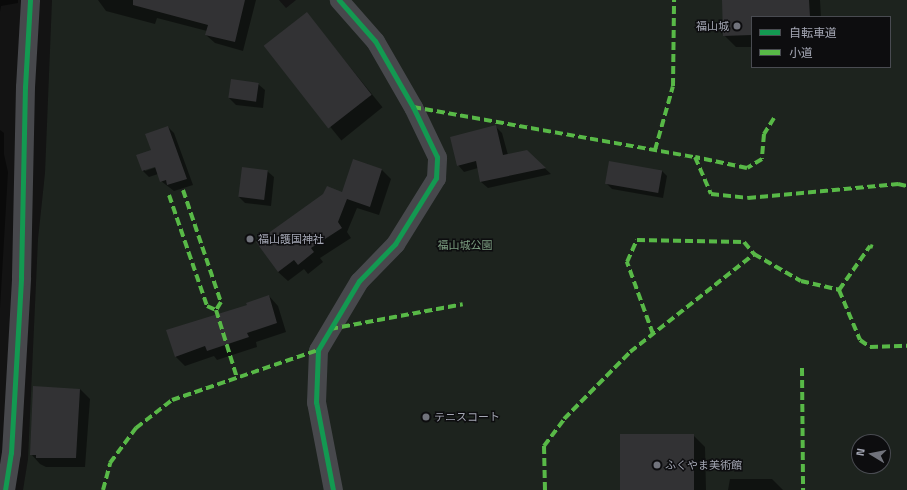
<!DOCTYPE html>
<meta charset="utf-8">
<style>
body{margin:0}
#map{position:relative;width:907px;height:490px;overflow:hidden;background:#131313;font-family:"Titillium Web","Noto Sans JP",sans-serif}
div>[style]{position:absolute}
.green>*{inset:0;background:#1d231e}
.shadow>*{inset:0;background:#0007;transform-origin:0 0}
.building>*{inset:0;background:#323234;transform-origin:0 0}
.minor>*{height:19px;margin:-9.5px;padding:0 9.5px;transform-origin:9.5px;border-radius:9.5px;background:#47484c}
.quiet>*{height:4px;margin-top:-2px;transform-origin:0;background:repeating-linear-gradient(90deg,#58b947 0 8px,transparent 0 12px)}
.cycleway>*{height:5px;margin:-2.5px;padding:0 2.5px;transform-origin:2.5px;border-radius:2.5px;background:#139951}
.dots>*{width:11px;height:11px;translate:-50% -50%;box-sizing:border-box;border:2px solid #0d0d0f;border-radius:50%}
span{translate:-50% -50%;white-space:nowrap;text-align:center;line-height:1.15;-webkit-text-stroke:3px #0d0d0f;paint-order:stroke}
.poi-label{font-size:11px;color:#a4a7b4}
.right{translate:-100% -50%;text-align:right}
.left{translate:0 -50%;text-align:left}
.park-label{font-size:11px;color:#7c9e81}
.legend{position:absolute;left:751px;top:16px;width:140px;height:52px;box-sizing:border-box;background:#0d0d0f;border:1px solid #494b51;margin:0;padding:5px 7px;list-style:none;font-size:12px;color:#a4a7b4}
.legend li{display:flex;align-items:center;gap:8px;height:20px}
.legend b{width:20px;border:1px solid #494b51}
.north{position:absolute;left:851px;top:434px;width:40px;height:40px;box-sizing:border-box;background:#0d0d0f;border:1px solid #494b51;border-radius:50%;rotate:280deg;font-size:11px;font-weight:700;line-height:16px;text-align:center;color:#a4a7b4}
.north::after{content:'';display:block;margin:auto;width:14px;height:18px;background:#71737c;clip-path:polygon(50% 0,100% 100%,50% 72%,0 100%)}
</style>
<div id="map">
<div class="green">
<i style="clip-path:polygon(evenodd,52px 0,279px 0,286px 8px,296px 0,907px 0,907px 490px,23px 490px,28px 459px,38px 239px,45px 173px,52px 0,752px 17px,890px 17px,890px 67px,752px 67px,752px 17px,52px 0,859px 442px,883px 442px,883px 466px,859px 466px,859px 442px)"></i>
</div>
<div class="shadow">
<i style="clip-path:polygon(0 0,18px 0,18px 3px,1px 6px,0 12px)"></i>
<i style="clip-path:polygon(98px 0,256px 0,243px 51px,215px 43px,206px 35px,207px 31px,157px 18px,155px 24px,106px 11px)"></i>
<i style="clip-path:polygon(723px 0,820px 0,821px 17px,752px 17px,752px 47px,736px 47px,724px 35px)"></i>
<i style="left:307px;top:14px;width:120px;height:53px;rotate:51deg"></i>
<i style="clip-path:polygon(258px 84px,265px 90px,263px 108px,236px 105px,229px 98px)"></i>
<i style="clip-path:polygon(495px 126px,502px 133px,508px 155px,526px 151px,551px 174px,488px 188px,481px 182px,478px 168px,464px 172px,458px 165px)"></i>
<i style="clip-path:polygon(evenodd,168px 127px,174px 133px,193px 185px,174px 191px,161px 181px,158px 174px,149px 177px,143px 171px,138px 156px,152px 151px,168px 127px,159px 164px,160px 166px,145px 171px,145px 169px,159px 164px)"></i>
<i style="clip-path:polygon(0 130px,4px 133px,4px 154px,8px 172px,0 309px)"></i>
<i style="clip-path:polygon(353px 160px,382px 170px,391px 179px,379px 215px,357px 208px,347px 232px,351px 238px,320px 258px,323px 262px,308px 274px,304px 269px,288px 281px,278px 272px,343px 193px)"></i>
<i style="clip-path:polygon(267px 171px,274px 177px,271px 206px,245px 203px,239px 197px)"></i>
<i style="clip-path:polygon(662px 171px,667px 176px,663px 198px,612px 189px,607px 184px)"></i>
<i style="clip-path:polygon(269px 296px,278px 306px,286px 332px,256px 342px,257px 347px,217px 360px,214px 356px,185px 366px,175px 356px,248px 306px)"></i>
<i style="clip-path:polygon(80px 389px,90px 399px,85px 467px,46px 467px,40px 464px,31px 454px)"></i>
<i style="clip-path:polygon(693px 435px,705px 447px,706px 490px,622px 490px)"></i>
<i style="clip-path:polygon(730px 479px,772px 479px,783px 490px,728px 490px)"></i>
</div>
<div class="building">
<i style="clip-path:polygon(133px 0,245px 0,235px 42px,205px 35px,208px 25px,133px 5px)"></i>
<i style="clip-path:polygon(722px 0,809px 0,810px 17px,752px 17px,752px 35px,723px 36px)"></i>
<i style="left:307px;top:12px;width:105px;height:55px;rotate:52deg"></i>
<i style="left:231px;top:79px;width:28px;height:19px;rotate:8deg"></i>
<i style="clip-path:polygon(496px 125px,503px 155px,527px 150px,546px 168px,480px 182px,476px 161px,457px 166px,450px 137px)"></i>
<i style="clip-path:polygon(168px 126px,187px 179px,167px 185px,166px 180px,160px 182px,155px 167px,142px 171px,136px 155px,151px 150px,145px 134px)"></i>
<i style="clip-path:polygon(353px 159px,382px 169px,370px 207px,347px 199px,338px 222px,342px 228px,311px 248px,314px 252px,298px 265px,294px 260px,278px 272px,256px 242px,323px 194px,327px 186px,342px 192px)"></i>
<i style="left:609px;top:161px;width:54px;height:23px;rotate:10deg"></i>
<i style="left:242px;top:167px;width:26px;height:30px;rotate:7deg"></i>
<i style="clip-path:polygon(269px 295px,277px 323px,247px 333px,249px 337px,207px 351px,205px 346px,175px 357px,166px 330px,247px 305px,246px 303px)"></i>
<i style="clip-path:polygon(33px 386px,80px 389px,76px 458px,36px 458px,36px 455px,30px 455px)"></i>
<i style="left:694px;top:434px;width:56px;height:74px;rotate:90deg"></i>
</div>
<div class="minor">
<i style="left:5px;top:490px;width:37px;rotate:-81deg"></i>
<i style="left:11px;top:453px;width:176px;rotate:-86.7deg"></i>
<i style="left:21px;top:277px;width:190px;rotate:-88.8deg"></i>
<i style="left:25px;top:87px;width:87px;rotate:-86.7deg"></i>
<i style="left:333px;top:490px;width:90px;rotate:-100.9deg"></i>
<i style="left:316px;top:402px;width:52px;rotate:-87.8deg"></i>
<i style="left:318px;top:350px;width:80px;rotate:-59.3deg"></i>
<i style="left:359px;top:281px;width:52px;rotate:-45.8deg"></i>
<i style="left:395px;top:244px;width:78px;rotate:-58.2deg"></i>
<i style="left:436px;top:178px;width:21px;rotate:-87deg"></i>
<i style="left:437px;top:157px;width:55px;rotate:-115.6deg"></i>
<i style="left:413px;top:107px;width:76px;rotate:-119.9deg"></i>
<i style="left:375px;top:41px;width:55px;rotate:-131.3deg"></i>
</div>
<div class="quiet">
<i style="left:413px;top:107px;width:286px;rotate:10.1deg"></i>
<i style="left:774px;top:118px;width:19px;rotate:122deg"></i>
<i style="left:764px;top:134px;width:25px;rotate:95deg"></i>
<i style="left:762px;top:159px;width:17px;rotate:149deg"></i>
<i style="left:747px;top:168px;width:53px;rotate:-168.1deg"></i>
<i style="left:695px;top:157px;width:40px;rotate:66.6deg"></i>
<i style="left:711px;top:194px;width:37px;rotate:6deg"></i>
<i style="left:748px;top:198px;width:151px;rotate:-5.3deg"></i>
<i style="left:898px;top:184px;width:9px;rotate:13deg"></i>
<i style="left:655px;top:150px;width:66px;rotate:-74.3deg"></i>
<i style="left:673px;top:86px;width:86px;rotate:-89.3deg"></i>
<i style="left:183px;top:190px;width:118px;rotate:71.3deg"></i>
<i style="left:221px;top:302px;width:9px;rotate:122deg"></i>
<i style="left:169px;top:195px;width:117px;rotate:71.1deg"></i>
<i style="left:207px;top:306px;width:10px;rotate:24deg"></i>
<i style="left:216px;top:310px;width:71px;rotate:72.8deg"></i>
<i style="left:839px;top:290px;width:54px;rotate:-54.8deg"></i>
<i style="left:870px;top:246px;width:3px;rotate:18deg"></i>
<i style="left:330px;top:329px;width:135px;rotate:-10.6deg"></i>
<i style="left:653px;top:334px;width:77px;rotate:-109.9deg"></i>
<i style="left:627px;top:262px;width:24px;rotate:-66deg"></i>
<i style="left:637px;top:240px;width:107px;rotate:1.1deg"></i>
<i style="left:744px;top:242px;width:16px;rotate:50deg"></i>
<i style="left:802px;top:368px;width:122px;rotate:89.5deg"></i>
<i style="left:103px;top:490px;width:28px;rotate:-75deg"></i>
<i style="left:110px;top:463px;width:44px;rotate:-53.4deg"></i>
<i style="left:136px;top:428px;width:46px;rotate:-37.9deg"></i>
<i style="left:172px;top:400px;width:154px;rotate:-18.9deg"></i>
<i style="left:545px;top:490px;width:44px;rotate:-91.3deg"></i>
<i style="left:544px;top:446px;width:34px;rotate:-53deg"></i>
<i style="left:564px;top:419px;width:94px;rotate:-45.4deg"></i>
<i style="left:630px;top:352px;width:158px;rotate:-38.3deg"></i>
<i style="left:754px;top:254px;width:54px;rotate:29.9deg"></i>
<i style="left:801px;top:281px;width:39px;rotate:13deg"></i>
<i style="left:839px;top:290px;width:54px;rotate:67.2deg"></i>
<i style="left:860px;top:340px;width:12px;rotate:35deg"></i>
<i style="left:870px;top:347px;width:37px;rotate:-2deg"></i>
</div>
<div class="cycleway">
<i style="left:5px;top:490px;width:37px;rotate:-81deg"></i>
<i style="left:11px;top:453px;width:176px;rotate:-86.7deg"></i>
<i style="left:21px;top:277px;width:190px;rotate:-88.8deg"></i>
<i style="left:25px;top:87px;width:87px;rotate:-86.7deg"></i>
<i style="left:333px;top:490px;width:90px;rotate:-100.9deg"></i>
<i style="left:316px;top:402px;width:52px;rotate:-87.8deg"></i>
<i style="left:318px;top:350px;width:80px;rotate:-59.3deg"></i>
<i style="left:359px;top:281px;width:52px;rotate:-45.8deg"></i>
<i style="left:395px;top:244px;width:78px;rotate:-58.2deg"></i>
<i style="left:436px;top:178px;width:21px;rotate:-87deg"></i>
<i style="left:437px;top:157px;width:55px;rotate:-115.6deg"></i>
<i style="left:413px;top:107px;width:76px;rotate:-119.9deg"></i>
<i style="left:375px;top:41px;width:55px;rotate:-131.3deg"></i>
</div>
<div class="dots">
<i style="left:737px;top:26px;background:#71737c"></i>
<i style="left:250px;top:239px;background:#71737c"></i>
<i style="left:426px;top:417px;background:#71737c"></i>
<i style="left:657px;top:465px;background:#71737c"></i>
</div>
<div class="poi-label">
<span class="right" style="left:729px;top:26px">福山城</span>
<span class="left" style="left:258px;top:239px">福山護国神社</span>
<span class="left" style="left:434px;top:417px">テニスコート</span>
<span class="left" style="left:665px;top:465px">ふくやま美術館</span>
</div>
<div class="park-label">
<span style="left:465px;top:245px">福山城公園</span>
</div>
<ul class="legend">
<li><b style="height:5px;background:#139951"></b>自転車道</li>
<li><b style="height:5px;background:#58b947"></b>小道</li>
</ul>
<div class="north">N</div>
</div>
